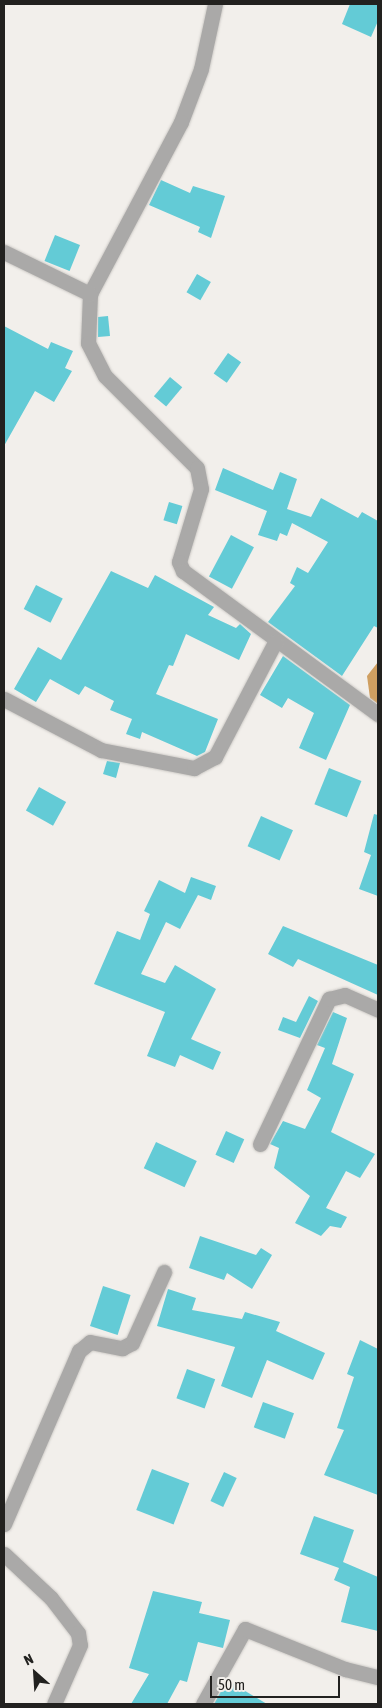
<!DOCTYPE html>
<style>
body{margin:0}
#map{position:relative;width:382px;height:1708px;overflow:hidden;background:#f2efeb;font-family:"Asap Condensed",sans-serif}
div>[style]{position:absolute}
.water>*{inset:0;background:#cf9f61}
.building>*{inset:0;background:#63cbd6;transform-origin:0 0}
.roads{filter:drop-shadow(0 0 1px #cdcac6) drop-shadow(0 0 1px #cdcac6)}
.street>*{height:15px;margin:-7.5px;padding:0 7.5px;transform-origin:7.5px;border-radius:7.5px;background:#aaa9a8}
span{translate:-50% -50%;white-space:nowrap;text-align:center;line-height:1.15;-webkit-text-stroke:4.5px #f2efeb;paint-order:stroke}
.frame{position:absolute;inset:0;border:5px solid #22211f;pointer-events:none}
.north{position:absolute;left:10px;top:1648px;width:50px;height:50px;-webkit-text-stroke:4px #f2efeb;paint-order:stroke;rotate:334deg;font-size:14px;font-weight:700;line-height:20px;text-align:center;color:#22211f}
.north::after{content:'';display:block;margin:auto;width:18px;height:22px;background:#22211f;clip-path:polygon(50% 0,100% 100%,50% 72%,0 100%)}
.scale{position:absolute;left:210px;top:1676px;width:130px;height:22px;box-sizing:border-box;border:2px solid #22211f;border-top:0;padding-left:6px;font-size:15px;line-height:18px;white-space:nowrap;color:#22211f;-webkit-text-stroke:4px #f2efeb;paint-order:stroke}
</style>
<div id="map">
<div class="water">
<i style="clip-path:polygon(378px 662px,378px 704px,370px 698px,367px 676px)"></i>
</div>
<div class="building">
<i style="clip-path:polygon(350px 4px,378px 4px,378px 21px,371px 37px,342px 24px)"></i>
<i style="clip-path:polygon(161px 180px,190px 193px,193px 186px,225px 196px,211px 238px,198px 232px,200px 227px,149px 205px)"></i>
<i style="left:55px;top:235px;width:27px;height:28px;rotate:22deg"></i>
<i style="left:197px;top:274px;width:16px;height:21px;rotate:30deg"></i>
<i style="clip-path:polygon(108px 316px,110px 336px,98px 337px,98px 317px)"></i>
<i style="clip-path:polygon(4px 326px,48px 349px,51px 342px,73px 351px,65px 368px,72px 371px,54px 402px,35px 391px,4px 446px)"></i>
<i style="left:228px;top:353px;width:16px;height:25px;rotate:35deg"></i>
<i style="left:170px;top:377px;width:16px;height:25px;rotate:40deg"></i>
<i style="clip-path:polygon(223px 468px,273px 490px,280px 472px,297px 479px,287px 509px,311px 517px,321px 498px,358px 518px,362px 512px,378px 521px,378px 628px,374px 626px,342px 676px,268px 622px,295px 586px,290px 583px,297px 567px,308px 573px,328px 542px,292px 523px,287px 536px,280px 533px,277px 541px,258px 535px,267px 511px,215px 490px)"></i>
<i style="left:169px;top:502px;width:14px;height:19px;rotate:17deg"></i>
<i style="left:231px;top:535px;width:26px;height:47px;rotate:28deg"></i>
<i style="clip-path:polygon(111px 571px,148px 588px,155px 575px,214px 607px,208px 615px,236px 628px,240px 624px,251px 634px,239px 660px,186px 634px,173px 666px,169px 665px,156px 694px,218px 719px,205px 752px,197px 756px,142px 732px,140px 739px,126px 734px,132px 719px,110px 710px,114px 701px,85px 686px,79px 695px,50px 679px,36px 702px,14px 689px,38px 647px,61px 660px)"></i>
<i style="left:36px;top:585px;width:30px;height:27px;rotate:27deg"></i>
<i style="clip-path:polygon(283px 656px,350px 705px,326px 760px,299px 748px,314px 713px,288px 698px,282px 708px,260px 695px)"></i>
<i style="clip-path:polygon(107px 761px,120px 763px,116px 778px,103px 774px)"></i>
<i style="left:329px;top:768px;width:35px;height:39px;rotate:22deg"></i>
<i style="left:39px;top:787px;width:31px;height:27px;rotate:29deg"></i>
<i style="clip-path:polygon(374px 814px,378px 815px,378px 896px,359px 889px,371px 855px,364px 852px)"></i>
<i style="left:261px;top:816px;width:35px;height:33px;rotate:24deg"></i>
<i style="clip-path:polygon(191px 877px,216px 886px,211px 900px,198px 895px,180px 929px,166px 922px,141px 974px,165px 983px,175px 965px,216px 989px,191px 1039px,221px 1052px,213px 1070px,180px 1055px,175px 1067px,147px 1056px,165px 1012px,94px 984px,117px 931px,140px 940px,150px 914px,144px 911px,159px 880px,185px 893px)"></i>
<i style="clip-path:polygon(283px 926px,378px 965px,378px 995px,298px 959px,293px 967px,268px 954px)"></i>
<i style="clip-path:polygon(309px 996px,318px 1001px,300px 1038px,278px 1030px,283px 1017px,296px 1022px)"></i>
<i style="clip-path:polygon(333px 1012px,347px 1018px,332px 1064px,354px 1074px,331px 1132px,375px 1154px,360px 1178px,346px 1171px,326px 1208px,347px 1217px,341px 1228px,330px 1226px,321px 1236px,295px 1223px,310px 1196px,274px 1168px,279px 1148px,270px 1144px,283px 1121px,305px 1129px,321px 1098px,307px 1090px,325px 1048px,317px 1045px)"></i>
<i style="left:226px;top:1131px;width:20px;height:26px;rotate:24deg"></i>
<i style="left:156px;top:1142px;width:45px;height:29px;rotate:25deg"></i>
<i style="clip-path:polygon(200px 1236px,256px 1255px,261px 1248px,272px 1255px,252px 1289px,227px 1273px,224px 1280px,189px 1268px)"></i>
<i style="left:103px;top:1286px;width:29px;height:42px;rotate:18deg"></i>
<i style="clip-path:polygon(168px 1289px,196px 1298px,192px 1310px,242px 1319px,245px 1312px,280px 1322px,276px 1331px,325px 1353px,313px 1380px,267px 1360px,252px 1398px,221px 1386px,235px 1347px,157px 1326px)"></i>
<i style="clip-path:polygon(360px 1340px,378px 1349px,378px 1495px,324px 1475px,344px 1430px,337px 1428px,354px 1377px,347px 1374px)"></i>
<i style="left:187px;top:1369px;width:30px;height:31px;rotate:20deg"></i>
<i style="left:263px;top:1402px;width:33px;height:27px;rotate:20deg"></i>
<i style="left:152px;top:1469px;width:40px;height:44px;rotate:21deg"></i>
<i style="left:224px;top:1472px;width:14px;height:32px;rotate:25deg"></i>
<i style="clip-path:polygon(314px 1516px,354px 1530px,343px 1562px,378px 1577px,378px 1631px,341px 1622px,350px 1587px,334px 1580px,339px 1568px,300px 1554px)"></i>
<i style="clip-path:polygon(153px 1591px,202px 1602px,199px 1613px,230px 1620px,223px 1648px,198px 1642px,187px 1682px,180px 1680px,167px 1704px,131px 1704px,149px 1674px,129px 1668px)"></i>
<i style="clip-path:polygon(227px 1680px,267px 1704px,214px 1704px)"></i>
</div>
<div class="roads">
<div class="street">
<i style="left:215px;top:4px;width:66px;rotate:102.2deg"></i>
<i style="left:201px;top:69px;width:57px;rotate:110.7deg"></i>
<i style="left:181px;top:122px;width:195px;rotate:117.9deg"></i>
<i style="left:90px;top:294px;width:49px;rotate:92.3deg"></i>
<i style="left:88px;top:343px;width:37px;rotate:63deg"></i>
<i style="left:105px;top:376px;width:130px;rotate:45deg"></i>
<i style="left:197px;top:468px;width:21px;rotate:79deg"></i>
<i style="left:201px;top:489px;width:76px;rotate:106.8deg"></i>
<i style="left:179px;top:562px;width:10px;rotate:66deg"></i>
<i style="left:183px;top:571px;width:242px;rotate:36.3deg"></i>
<i style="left:4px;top:252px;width:96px;rotate:26deg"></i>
<i style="left:4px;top:699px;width:110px;rotate:27.7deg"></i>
<i style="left:101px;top:750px;width:95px;rotate:11deg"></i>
<i style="left:194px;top:768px;width:24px;rotate:-28deg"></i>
<i style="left:215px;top:757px;width:130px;rotate:-62.4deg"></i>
<i style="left:260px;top:1144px;width:161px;rotate:-64.6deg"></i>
<i style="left:329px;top:999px;width:16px;rotate:-14deg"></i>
<i style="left:345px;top:995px;width:36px;rotate:24deg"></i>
<i style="left:4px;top:1524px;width:189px;rotate:-66.6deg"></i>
<i style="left:79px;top:1351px;width:14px;rotate:-39deg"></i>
<i style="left:90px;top:1342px;width:33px;rotate:11deg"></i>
<i style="left:122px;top:1348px;width:11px;rotate:-27deg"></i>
<i style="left:132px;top:1343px;width:78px;rotate:-65.7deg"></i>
<i style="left:4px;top:1554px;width:64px;rotate:43.1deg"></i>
<i style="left:51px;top:1598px;width:44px;rotate:52.4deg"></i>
<i style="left:78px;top:1633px;width:12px;rotate:81deg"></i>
<i style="left:80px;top:1645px;width:64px;rotate:113.8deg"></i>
<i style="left:203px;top:1704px;width:86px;rotate:-60.8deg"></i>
<i style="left:245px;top:1629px;width:108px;rotate:21.8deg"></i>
<i style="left:345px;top:1669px;width:34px;rotate:14deg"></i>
</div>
</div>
<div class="frame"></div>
<div class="north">N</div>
<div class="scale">50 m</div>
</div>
